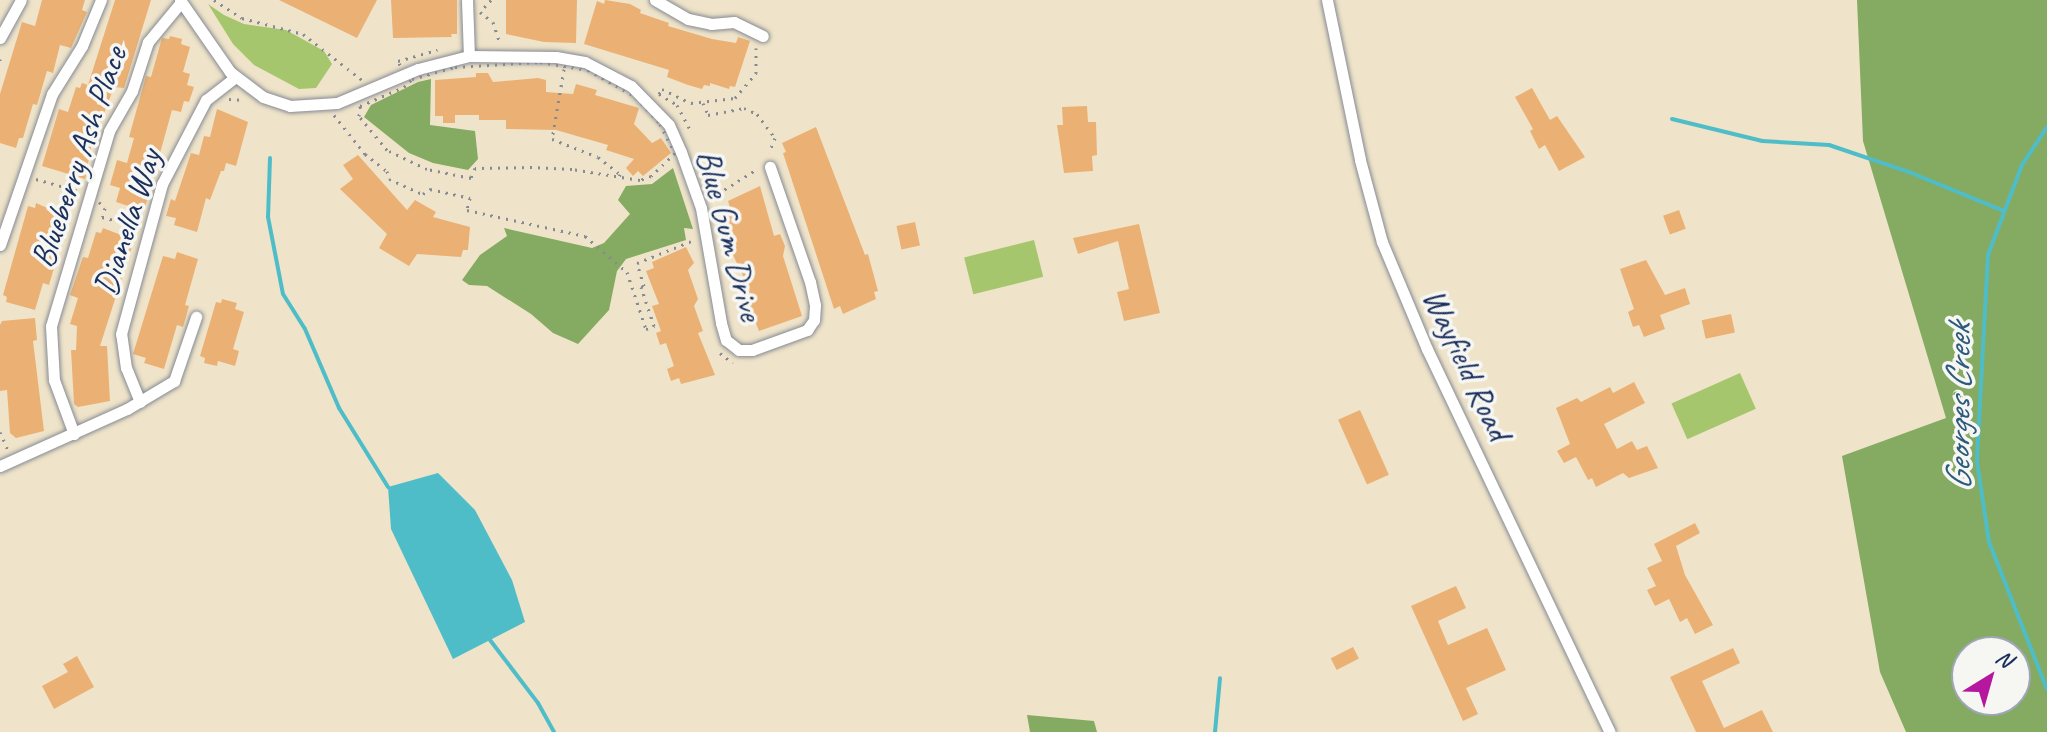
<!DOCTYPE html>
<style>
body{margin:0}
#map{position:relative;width:2047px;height:732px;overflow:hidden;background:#efe4c9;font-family:Caveat,sans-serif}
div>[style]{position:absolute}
.green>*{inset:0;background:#a6c66e;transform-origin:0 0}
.forest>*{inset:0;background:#84ab61}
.water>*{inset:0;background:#4fbdc8}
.stream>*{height:4px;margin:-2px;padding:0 2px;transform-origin:2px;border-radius:2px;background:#4fbdc8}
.building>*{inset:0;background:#ebb174;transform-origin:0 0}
.path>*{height:3px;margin-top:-1.5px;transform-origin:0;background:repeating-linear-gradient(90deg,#858a94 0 2px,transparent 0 8px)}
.roads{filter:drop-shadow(0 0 2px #858a94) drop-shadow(0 0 2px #858a94)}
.street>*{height:11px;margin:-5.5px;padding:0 5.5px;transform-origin:5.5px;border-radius:5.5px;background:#fff}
span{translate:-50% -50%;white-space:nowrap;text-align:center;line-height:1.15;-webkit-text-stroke:7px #f6f6f2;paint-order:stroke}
.street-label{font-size:34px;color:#1b2f5e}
.water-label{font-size:36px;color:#2b5a7e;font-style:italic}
.north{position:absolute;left:1951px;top:636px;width:80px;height:80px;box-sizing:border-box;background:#f6f6f2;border:2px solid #9ea6b7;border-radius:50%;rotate:37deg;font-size:22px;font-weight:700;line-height:32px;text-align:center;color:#1b2f5e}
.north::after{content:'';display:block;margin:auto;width:28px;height:36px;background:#b5179e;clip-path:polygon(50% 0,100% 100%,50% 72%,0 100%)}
</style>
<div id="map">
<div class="green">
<i style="clip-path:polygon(208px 4px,224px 15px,244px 24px,286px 30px,324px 51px,332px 64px,316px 88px,299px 89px,254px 65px,233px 44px)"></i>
<i style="left:1034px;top:240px;width:38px;height:72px;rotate:76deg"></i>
<i style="left:1740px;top:373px;width:39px;height:75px;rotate:66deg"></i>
</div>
<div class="forest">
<i style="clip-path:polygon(evenodd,1857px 0,2047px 0,2047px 732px,1906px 732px,1880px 672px,1842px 456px,1946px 418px,1863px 141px,1857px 0,1967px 652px,2015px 652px,2015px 700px,1967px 700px,1967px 652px)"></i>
<i style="clip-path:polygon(431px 79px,430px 125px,475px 131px,478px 159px,468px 170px,433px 163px,409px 153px,364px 117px,371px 105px,418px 82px)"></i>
<i style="clip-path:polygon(673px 168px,693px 229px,684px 228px,686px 240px,626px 259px,617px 271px,609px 310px,578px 344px,553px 333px,531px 314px,487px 286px,469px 285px,462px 280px,480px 255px,507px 236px,504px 228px,592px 248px,604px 243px,630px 214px,618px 200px,626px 186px,652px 184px)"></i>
<i style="clip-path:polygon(1027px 715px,1094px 721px,1097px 732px,1030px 732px)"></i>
</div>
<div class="water">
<i style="clip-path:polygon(438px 473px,475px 510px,512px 580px,525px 622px,453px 659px,391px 529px,388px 487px)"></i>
</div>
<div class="stream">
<i style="left:1672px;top:119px;width:93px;rotate:13.7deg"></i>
<i style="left:1762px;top:141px;width:67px;rotate:3.4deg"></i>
<i style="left:1829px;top:145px;width:84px;rotate:18.6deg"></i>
<i style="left:1909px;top:172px;width:103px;rotate:22.3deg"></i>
<i style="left:2047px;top:127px;width:45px;rotate:123.3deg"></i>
<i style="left:2022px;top:165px;width:96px;rotate:110.7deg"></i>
<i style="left:1988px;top:255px;width:206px;rotate:93.1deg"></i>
<i style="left:1977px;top:461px;width:82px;rotate:81.6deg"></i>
<i style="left:1989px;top:542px;width:158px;rotate:68.5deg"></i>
<i style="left:270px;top:158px;width:59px;rotate:91.9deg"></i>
<i style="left:268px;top:217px;width:78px;rotate:79deg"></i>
<i style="left:283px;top:294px;width:41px;rotate:57.8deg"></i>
<i style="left:305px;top:329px;width:86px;rotate:66.7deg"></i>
<i style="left:339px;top:408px;width:93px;rotate:58.2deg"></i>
<i style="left:490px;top:640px;width:79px;rotate:52.7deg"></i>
<i style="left:538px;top:703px;width:33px;rotate:61deg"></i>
<i style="left:1215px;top:732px;width:54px;rotate:-84.7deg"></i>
</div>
<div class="building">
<i style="clip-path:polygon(42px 0,85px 0,82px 10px,87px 12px,71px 48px,60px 45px,53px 73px,47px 71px,37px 105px,33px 104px,23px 138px,19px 138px,16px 148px,0 143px,0 94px,22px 22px,35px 26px)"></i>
<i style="clip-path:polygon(115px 0,151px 0,124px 88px,114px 87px,91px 148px,85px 179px,42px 166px,59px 109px,68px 112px,76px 87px,80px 88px,82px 83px,88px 85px)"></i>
<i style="clip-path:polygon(279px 0,377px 0,357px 38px)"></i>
<i style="clip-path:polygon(391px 0,457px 0,457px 34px,451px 34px,452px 37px,393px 38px)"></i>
<i style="clip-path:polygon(506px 0,577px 0,576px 43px,544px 42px,506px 34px)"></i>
<i style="clip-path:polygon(605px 0,630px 4px,641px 10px,640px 13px,669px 23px,668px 26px,712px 39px,736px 43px,738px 37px,750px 41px,735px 87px,730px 86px,729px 89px,710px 83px,710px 86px,704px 85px,702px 89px,688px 85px,667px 77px,669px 70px,584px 44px,597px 1px,604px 4px)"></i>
<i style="clip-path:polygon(170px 36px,182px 39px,181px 44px,190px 47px,183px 72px,190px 74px,187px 85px,194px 87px,189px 102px,184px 101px,181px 112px,172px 110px,144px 211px,116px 202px,120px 188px,110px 185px,117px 160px,127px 163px,134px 138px,129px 137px,146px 76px,151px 77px,162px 38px,169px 39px)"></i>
<i style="clip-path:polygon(476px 73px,488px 73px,493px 82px,538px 78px,546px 80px,546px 92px,573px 94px,576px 84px,597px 90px,595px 95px,639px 108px,634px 124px,652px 143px,661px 138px,671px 153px,643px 176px,638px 171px,633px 176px,626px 168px,634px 159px,606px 150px,608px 145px,556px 130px,506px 129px,506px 120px,479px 120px,479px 115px,455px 115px,455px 123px,443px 123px,443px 116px,435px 116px,435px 80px,476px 77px)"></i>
<i style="clip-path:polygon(1532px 88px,1550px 120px,1557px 116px,1585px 157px,1559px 171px,1545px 145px,1539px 149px,1530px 131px,1533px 129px,1515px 97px)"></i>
<i style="clip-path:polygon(1087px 106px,1088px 122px,1096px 122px,1097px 155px,1092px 156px,1093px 171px,1064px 173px,1057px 125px,1063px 125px,1062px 107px)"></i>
<i style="clip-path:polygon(217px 109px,248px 122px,236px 166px,226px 163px,224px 171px,221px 171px,210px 200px,206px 198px,197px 232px,174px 225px,176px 218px,166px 216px,171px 199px,175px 201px,191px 153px,199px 155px,204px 136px,210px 137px)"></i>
<i style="clip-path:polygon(816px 127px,865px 255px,868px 254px,878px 291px,874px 292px,876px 299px,843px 314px,840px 306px,834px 309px,783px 153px,786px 152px,782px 143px)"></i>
<i style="clip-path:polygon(358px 155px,407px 210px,415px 200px,436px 212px,433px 217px,470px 227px,468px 250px,463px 250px,461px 257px,417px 254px,409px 266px,379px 248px,387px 234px,340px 189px,353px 179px,343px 165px)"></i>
<i style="clip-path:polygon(760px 186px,774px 236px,780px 234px,785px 246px,783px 256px,802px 316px,759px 331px,744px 293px,750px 290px,728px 245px,732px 244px,728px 233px,731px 232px,723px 210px,730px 208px,728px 201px)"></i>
<i style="clip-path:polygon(36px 203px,63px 215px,56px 240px,62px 241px,49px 285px,43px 283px,35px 310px,6px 302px,7px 297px,3px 295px,28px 206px,35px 208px)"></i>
<i style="left:1679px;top:210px;width:20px;height:17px;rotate:70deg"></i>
<i style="left:915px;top:222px;width:24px;height:19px;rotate:78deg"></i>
<i style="clip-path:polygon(1139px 224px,1160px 313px,1124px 321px,1117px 292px,1129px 289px,1118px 241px,1078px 254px,1073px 238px)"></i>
<i style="clip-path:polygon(103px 228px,134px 240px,100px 346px,107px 346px,110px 401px,78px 407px,74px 404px,71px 350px,76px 350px,77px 326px,70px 324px,78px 298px,70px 295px,83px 257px,88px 258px,96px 232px,101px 233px)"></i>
<i style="clip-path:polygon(686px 247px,694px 263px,688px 270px,698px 299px,694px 306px,703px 331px,698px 333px,715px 375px,681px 384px,679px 378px,671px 381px,667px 369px,674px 366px,666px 343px,660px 345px,656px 333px,661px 331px,652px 306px,659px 304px,646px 271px,654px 268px,652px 262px)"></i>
<i style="clip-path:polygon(177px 252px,198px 259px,185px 305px,189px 306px,183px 327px,177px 325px,164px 369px,144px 363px,146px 358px,133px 354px,163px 256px,175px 259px)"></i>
<i style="clip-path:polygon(1646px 260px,1665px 295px,1685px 288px,1690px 304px,1660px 315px,1665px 329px,1644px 337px,1639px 325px,1633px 327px,1628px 312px,1634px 309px,1620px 269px)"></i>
<i style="clip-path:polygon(222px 299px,237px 303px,235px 309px,244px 312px,233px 349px,239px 351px,235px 366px,218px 361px,217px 366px,204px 363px,205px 358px,200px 356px,216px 302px,221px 303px)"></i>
<i style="left:1731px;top:314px;width:19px;height:30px;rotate:78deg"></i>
<i style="clip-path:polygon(35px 318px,37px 340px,33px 341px,44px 431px,16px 438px,10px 433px,7px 390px,0 391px,0 325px,2px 321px)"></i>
<i style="clip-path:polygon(1634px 382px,1645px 403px,1604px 424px,1617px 449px,1632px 441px,1637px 450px,1647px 446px,1658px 468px,1629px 478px,1623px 473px,1596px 487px,1592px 478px,1588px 480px,1576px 457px,1564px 463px,1557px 451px,1570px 444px,1556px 408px,1577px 398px,1581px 402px,1610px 387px,1613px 393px)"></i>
<i style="left:1360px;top:410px;width:71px;height:24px;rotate:66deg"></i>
<i style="clip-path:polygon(1695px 523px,1700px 533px,1676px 546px,1685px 575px,1713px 625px,1695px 634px,1687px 618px,1680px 622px,1669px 599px,1655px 606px,1647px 590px,1656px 586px,1647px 568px,1662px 561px,1654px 544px)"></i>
<i style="clip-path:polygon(1456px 586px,1466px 608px,1438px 621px,1448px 645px,1487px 628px,1506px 670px,1466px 688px,1478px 714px,1463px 721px,1411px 606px)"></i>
<i style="left:1353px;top:647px;width:13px;height:25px;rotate:63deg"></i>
<i style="clip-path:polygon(1733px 648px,1740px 663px,1702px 681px,1724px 728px,1762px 710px,1773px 732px,1696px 732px,1670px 677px)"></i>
<i style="clip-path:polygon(77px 656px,94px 687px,54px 709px,42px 686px,68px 672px,63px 664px)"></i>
</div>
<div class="path">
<i style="left:214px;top:0;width:33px;rotate:33deg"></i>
<i style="left:242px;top:18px;width:63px;rotate:14.7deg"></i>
<i style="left:303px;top:34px;width:75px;rotate:37.9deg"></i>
<i style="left:491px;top:0;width:16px;rotate:133deg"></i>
<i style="left:480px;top:12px;width:16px;rotate:38deg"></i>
<i style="left:493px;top:22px;width:23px;rotate:72deg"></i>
<i style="left:0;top:59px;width:4px;rotate:90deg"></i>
<i style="left:540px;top:62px;width:49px;rotate:9.5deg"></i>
<i style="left:588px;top:70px;width:55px;rotate:29.4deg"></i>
<i style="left:636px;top:97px;width:36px;rotate:48deg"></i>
<i style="left:660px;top:124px;width:33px;rotate:63deg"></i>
<i style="left:675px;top:153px;width:33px;rotate:136deg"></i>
<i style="left:651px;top:176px;width:12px;rotate:160deg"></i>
<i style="left:640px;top:180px;width:69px;rotate:-170.8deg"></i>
<i style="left:572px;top:169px;width:40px;rotate:-177.1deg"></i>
<i style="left:532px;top:167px;width:57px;rotate:179deg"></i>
<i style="left:475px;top:168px;width:11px;rotate:112deg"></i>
<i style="left:471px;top:178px;width:45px;rotate:-168.4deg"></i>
<i style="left:427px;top:169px;width:44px;rotate:-154.6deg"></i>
<i style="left:387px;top:150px;width:44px;rotate:-129.5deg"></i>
<i style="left:359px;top:116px;width:10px;rotate:-84deg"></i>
<i style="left:360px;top:106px;width:48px;rotate:-23.4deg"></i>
<i style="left:404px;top:87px;width:11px;rotate:-45deg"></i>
<i style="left:412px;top:79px;width:45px;rotate:-15.6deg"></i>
<i style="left:455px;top:67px;width:85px;rotate:-3.4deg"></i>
<i style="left:400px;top:65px;width:4px;rotate:-117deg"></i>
<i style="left:398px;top:61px;width:41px;rotate:-15.8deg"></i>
<i style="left:564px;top:69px;width:71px;rotate:99.7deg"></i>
<i style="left:552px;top:139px;width:49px;rotate:21.4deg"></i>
<i style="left:598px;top:157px;width:28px;rotate:38deg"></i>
<i style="left:620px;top:174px;width:4px;rotate:104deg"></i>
<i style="left:659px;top:94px;width:6px;rotate:-59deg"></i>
<i style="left:662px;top:89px;width:32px;rotate:26deg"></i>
<i style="left:691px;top:103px;width:44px;rotate:-6.5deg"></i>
<i style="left:735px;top:98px;width:33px;rotate:-50deg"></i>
<i style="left:756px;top:73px;width:25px;rotate:-90deg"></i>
<i style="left:659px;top:94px;width:21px;rotate:31deg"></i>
<i style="left:677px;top:105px;width:26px;rotate:62deg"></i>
<i style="left:229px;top:99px;width:16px;rotate:4deg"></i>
<i style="left:703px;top:103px;width:13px;rotate:67deg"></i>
<i style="left:708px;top:115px;width:37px;rotate:-11deg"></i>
<i style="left:744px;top:108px;width:14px;rotate:25deg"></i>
<i style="left:757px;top:114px;width:30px;rotate:53deg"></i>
<i style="left:775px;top:138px;width:16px;rotate:112deg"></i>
<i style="left:334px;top:115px;width:50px;rotate:51.5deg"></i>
<i style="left:365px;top:154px;width:28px;rotate:38deg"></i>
<i style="left:387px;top:171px;width:8px;rotate:76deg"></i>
<i style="left:389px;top:179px;width:37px;rotate:24deg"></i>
<i style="left:423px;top:194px;width:9px;rotate:-36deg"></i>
<i style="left:430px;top:189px;width:41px;rotate:12.7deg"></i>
<i style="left:470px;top:198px;width:11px;rotate:105deg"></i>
<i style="left:36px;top:179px;width:45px;rotate:15.6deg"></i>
<i style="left:711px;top:198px;width:54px;rotate:-32.2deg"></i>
<i style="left:99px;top:202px;width:8px;rotate:45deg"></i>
<i style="left:105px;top:208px;width:9px;rotate:108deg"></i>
<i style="left:102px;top:217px;width:37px;rotate:14deg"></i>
<i style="left:467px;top:210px;width:121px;rotate:12.4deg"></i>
<i style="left:585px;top:236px;width:55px;rotate:40.6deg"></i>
<i style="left:627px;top:272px;width:60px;rotate:71.6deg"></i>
<i style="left:646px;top:329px;width:9px;rotate:-21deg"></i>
<i style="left:654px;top:326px;width:41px;rotate:-108.4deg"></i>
<i style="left:641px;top:287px;width:3px;rotate:-18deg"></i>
<i style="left:644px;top:286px;width:24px;rotate:-107deg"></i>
<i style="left:637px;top:263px;width:61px;rotate:-22deg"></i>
<i style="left:720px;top:353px;width:16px;rotate:38deg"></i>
<i style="left:0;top:432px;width:20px;rotate:66deg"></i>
</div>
<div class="roads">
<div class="street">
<i style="left:180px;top:0;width:88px;rotate:55.2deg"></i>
<i style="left:230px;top:72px;width:41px;rotate:37.1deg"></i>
<i style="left:263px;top:97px;width:28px;rotate:18deg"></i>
<i style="left:290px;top:106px;width:47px;rotate:-3.7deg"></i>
<i style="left:337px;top:103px;width:88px;rotate:-22.8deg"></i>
<i style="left:418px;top:69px;width:53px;rotate:-14.3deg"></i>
<i style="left:469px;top:56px;width:87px;rotate:0.7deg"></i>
<i style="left:556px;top:57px;width:29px;rotate:10deg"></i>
<i style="left:585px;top:62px;width:52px;rotate:27.6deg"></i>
<i style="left:631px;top:86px;width:54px;rotate:45.7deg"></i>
<i style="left:669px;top:125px;width:30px;rotate:66deg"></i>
<i style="left:681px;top:152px;width:59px;rotate:70.3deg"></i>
<i style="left:701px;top:208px;width:117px;rotate:80.1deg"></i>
<i style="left:721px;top:323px;width:18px;rotate:74deg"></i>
<i style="left:726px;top:340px;width:16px;rotate:38deg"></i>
<i style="left:739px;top:350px;width:13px"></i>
<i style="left:752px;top:350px;width:59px;rotate:-20deg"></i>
<i style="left:807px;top:330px;width:12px;rotate:-55deg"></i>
<i style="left:814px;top:320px;width:15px;rotate:-86deg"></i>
<i style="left:815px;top:305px;width:24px;rotate:-102deg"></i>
<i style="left:810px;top:282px;width:122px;rotate:-109.2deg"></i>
<i style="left:467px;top:0;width:56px;rotate:88deg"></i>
<i style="left:655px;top:0;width:38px;rotate:30deg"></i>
<i style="left:688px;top:19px;width:24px;rotate:12deg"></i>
<i style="left:711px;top:24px;width:23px;rotate:-5deg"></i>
<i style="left:734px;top:22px;width:32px;rotate:26deg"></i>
<i style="left:1327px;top:0;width:163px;rotate:78.3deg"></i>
<i style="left:1360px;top:160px;width:85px;rotate:75deg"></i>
<i style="left:1382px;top:242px;width:116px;rotate:67.2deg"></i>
<i style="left:1427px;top:349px;width:424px;rotate:64.5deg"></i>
<i style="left:0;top:38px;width:43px;rotate:-61.1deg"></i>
<i style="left:0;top:245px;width:160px;rotate:-71deg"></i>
<i style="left:52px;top:94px;width:57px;rotate:-58deg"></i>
<i style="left:82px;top:46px;width:50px;rotate:-67.6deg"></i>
<i style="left:140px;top:402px;width:37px;rotate:-112deg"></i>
<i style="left:126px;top:368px;width:34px;rotate:-98deg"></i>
<i style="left:121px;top:334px;width:156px;rotate:-74.7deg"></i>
<i style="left:162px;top:184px;width:95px;rotate:-62.4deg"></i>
<i style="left:206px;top:100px;width:37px;rotate:-38deg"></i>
<i style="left:74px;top:434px;width:58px;rotate:-110.3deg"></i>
<i style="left:54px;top:380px;width:54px;rotate:-93.2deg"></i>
<i style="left:51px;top:326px;width:203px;rotate:-73.4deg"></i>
<i style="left:109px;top:131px;width:46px;rotate:-60.1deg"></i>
<i style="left:132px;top:91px;width:52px;rotate:-71.9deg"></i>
<i style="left:148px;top:42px;width:52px;rotate:-50.5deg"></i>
<i style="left:0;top:466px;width:139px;rotate:-24.2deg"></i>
<i style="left:127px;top:409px;width:55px;rotate:-30.8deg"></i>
<i style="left:174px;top:381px;width:68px;rotate:-71deg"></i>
</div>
</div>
<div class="street-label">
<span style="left:78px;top:157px;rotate:-71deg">Blueberry Ash Place</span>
<span style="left:127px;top:222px;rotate:-72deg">Dianella Way</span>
<span style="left:730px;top:235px;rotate:75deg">Blue Gum Drive</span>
<span style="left:1467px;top:364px;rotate:65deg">Wayfield Road</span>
</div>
<div class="water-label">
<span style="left:1959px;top:407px;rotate:-90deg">Georges Creek</span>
</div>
<div class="north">N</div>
</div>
